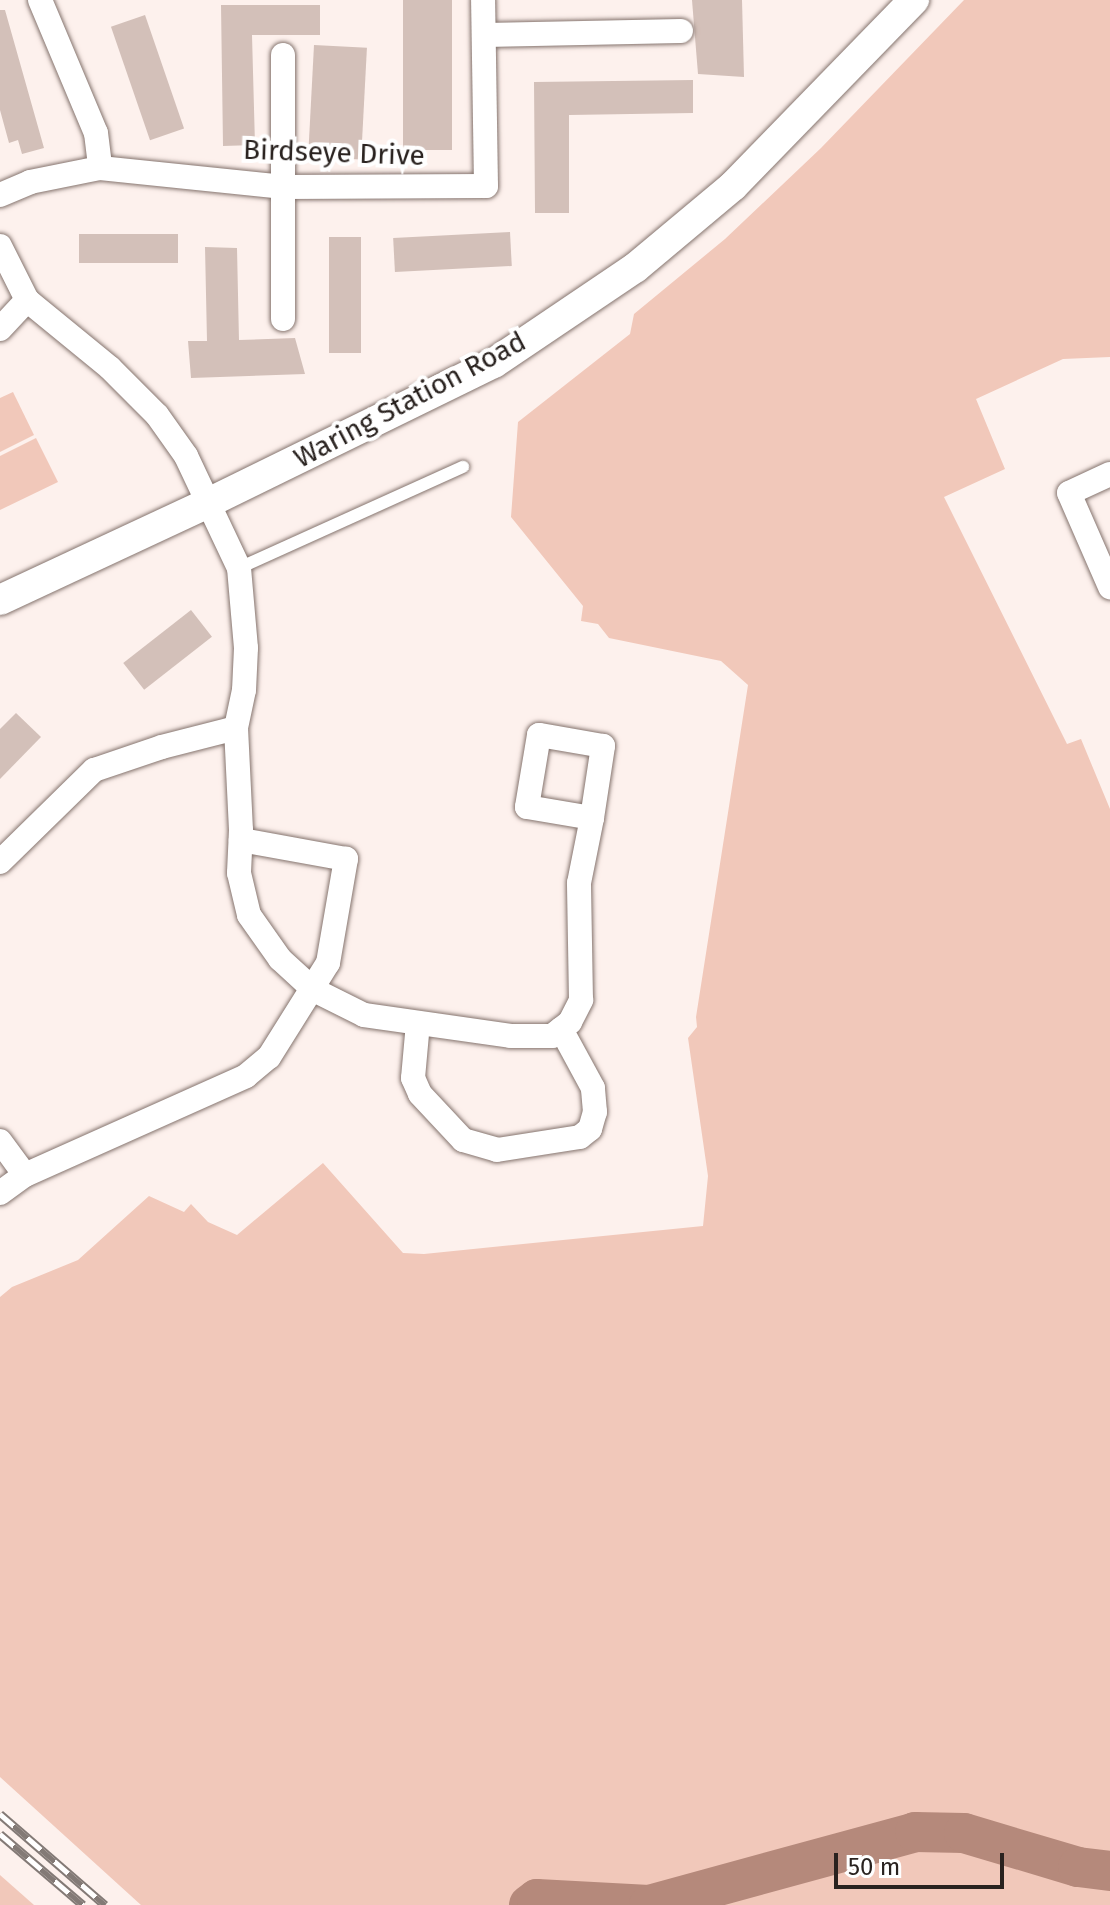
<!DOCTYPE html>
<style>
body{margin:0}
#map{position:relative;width:1110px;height:1905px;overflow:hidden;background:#fdf1ed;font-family:"Fira Sans",sans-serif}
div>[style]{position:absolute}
.green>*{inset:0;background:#f1c8ba}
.river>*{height:40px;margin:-20px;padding:0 20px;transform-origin:20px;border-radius:20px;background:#b5897b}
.building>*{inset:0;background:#d3c0b9;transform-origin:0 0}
.roads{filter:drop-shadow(0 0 2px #85746e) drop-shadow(0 0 2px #85746e)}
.service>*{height:12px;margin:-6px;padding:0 6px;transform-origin:6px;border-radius:6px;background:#fff}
.minor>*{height:24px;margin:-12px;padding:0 12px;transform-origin:12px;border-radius:12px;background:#fff}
.tertiary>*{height:30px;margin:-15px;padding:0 15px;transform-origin:15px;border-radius:15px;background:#fff}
.rail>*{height:9px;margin-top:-4.5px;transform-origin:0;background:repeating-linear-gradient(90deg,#fff 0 18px,#837a76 0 36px);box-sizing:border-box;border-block:2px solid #837a76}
span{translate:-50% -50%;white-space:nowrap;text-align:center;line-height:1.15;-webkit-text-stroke:8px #fff;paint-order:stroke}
.street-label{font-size:28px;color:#29221f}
.scale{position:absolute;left:834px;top:1853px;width:170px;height:36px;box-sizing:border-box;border:4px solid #29221f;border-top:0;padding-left:10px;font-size:24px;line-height:28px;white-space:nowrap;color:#29221f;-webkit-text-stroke:6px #fff;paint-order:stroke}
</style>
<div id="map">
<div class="green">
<i style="clip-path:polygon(964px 0,1110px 0,1110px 357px,1063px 359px,976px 399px,1005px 469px,944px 497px,1067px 744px,1081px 739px,1110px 809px,1110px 1905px,141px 1905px,0 1777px,0 1297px,12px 1287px,78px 1260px,149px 1196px,184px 1212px,191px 1204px,208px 1222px,237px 1235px,323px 1163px,403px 1253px,424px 1254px,703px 1226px,708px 1176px,688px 1038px,697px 1027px,696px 1017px,748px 685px,721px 661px,609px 638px,598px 624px,581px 621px,583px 606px,511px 517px,518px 422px,630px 334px,634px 314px,725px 239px,821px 148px)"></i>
<i style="clip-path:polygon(13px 392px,34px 435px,0 452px,0 398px)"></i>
<i style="clip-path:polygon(36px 438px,58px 482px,0 510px,0 456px)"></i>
<i style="clip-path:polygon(0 1875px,34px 1905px,0 1905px)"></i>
</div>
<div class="river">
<i style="left:529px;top:1905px;width:10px;rotate:-37deg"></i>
<i style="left:537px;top:1899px;width:112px;rotate:3.1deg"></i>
<i style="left:649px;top:1905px;width:276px;rotate:-15.3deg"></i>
<i style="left:915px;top:1832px;width:49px;rotate:1.2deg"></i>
<i style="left:964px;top:1833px;width:119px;rotate:16.6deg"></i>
<i style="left:1078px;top:1867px;width:32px;rotate:7deg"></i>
</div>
<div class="building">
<i style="left:403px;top:0;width:49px;height:150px"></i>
<i style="clip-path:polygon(692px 0,742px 0,744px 77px,698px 74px)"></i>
<i style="clip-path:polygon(221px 5px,320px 5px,320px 35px,252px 35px,255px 145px,223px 146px)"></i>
<i style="clip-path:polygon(0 10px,5px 10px,44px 148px,22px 154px,18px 140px,9px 143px,0 110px)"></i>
<i style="left:145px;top:15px;width:120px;height:36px;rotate:71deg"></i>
<i style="left:314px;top:45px;width:53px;height:112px;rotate:3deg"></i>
<i style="clip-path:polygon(693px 80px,693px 113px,569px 115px,569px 213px,535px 213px,534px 82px)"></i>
<i style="left:510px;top:232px;width:34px;height:117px;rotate:87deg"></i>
<i style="left:178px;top:234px;width:29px;height:99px;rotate:90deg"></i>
<i style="left:329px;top:237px;width:32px;height:116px"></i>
<i style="clip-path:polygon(205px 247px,237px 248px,239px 340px,295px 338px,305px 374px,191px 378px,188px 341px,207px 341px)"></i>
<i style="left:191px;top:610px;width:34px;height:86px;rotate:52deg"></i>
<i style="clip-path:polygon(16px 713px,41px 737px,0 779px,0 729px)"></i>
</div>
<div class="roads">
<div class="service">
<i style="left:239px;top:568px;width:246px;rotate:-24.3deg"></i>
</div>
<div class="minor">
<i style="left:40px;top:0;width:144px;rotate:67.2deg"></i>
<i style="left:96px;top:133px;width:35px;rotate:83deg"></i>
<i style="left:485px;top:35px;width:196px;rotate:-1.2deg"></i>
<i style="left:283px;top:55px;width:264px;rotate:90deg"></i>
<i style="left:0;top:195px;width:33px;rotate:-23deg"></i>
<i style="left:30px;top:182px;width:71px;rotate:-11.3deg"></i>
<i style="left:100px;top:168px;width:185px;rotate:5.9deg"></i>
<i style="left:284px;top:187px;width:202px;rotate:-0.3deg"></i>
<i style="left:486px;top:186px;width:186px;rotate:-90.9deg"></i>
<i style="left:0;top:246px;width:60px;rotate:63.4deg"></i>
<i style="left:27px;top:300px;width:107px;rotate:39.3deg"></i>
<i style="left:110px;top:368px;width:66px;rotate:45deg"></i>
<i style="left:157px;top:415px;width:50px;rotate:54.7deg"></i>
<i style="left:186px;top:456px;width:124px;rotate:64.7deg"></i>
<i style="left:239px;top:568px;width:80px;rotate:85deg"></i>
<i style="left:246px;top:648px;width:42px;rotate:92.7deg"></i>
<i style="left:244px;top:690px;width:39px;rotate:102deg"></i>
<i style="left:236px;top:728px;width:102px;rotate:87.2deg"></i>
<i style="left:241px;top:830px;width:43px;rotate:92.7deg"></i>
<i style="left:239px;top:873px;width:43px;rotate:76.6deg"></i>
<i style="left:249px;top:915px;width:54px;rotate:54.8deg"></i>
<i style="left:280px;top:959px;width:46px;rotate:42.4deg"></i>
<i style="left:314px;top:990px;width:56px;rotate:26.6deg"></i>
<i style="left:364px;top:1015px;width:148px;rotate:8.1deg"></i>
<i style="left:511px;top:1036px;width:41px"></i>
<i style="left:552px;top:1036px;width:23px;rotate:-38deg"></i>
<i style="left:570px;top:1022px;width:25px;rotate:-63deg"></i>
<i style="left:581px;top:1000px;width:117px;rotate:-91deg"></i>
<i style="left:579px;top:883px;width:66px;rotate:-78.7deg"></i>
<i style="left:592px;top:818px;width:73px;rotate:-81.3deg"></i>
<i style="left:603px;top:746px;width:65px;rotate:-170.2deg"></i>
<i style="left:539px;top:735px;width:73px;rotate:99.5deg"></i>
<i style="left:527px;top:807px;width:66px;rotate:9.6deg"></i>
<i style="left:0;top:329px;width:40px;rotate:-47deg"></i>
<i style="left:1110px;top:474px;width:45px;rotate:155.1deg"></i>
<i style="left:1069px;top:493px;width:103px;rotate:66.4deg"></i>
<i style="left:0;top:862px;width:132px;rotate:-44.4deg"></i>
<i style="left:94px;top:770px;width:72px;rotate:-18.7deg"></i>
<i style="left:162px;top:747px;width:76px;rotate:-14.4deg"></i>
<i style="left:418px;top:1023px;width:55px;rotate:95.2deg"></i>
<i style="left:413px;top:1078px;width:17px;rotate:66deg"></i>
<i style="left:420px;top:1094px;width:63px;rotate:46.9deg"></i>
<i style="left:463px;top:1140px;width:35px;rotate:16deg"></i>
<i style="left:497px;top:1150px;width:84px;rotate:-8.9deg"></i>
<i style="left:580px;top:1137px;width:13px;rotate:-39deg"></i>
<i style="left:590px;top:1129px;width:18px;rotate:-74deg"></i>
<i style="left:595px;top:1112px;width:24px;rotate:-95deg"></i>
<i style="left:593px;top:1088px;width:67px;rotate:-118.5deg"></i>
<i style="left:0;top:1141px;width:42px;rotate:53.7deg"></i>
<i style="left:0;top:1193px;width:31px;rotate:-36deg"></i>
<i style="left:25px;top:1175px;width:242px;rotate:-24.1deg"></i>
<i style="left:246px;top:1076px;width:30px;rotate:-40deg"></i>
<i style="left:269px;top:1057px;width:111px;rotate:-57.9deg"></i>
<i style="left:328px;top:963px;width:106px;rotate:-80.2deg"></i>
<i style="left:346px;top:859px;width:107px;rotate:-169.7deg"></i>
</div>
<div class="tertiary">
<i style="left:0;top:600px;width:232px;rotate:-25deg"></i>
<i style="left:210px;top:502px;width:316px;rotate:-26.1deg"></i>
<i style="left:494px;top:363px;width:170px;rotate:-34deg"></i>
<i style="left:635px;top:268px;width:128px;rotate:-39.9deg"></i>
<i style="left:733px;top:186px;width:260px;rotate:-45.8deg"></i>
</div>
</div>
<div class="rail">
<i style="left:0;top:1814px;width:139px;rotate:40.9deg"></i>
<i style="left:0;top:1834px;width:109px;rotate:40.5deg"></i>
</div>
<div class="street-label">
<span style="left:334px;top:153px;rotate:2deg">Birdseye Drive</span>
<span style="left:410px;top:400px;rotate:-28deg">Waring Station Road</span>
</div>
<div class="scale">50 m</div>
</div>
